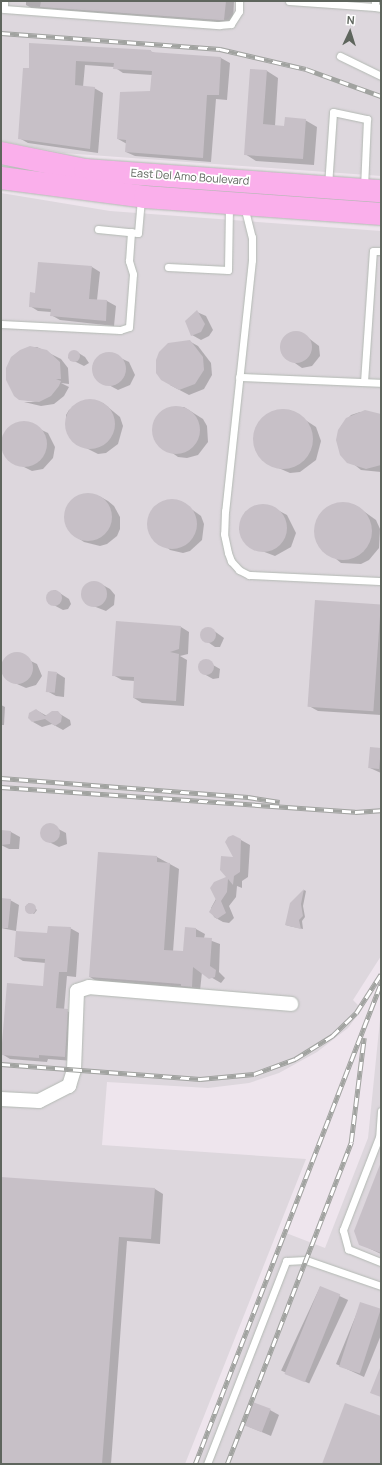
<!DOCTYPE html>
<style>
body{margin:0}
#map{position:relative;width:382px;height:1465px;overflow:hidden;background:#eee5ed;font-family:Manrope,sans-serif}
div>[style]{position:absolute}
.industrial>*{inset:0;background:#ddd7dd}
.shadow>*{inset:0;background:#0003;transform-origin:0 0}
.building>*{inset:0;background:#c7c0c7;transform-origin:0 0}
.round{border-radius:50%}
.roads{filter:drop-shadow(0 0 1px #b3b9b3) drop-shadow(0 0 1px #b3b9b3)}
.lane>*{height:7px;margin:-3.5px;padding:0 3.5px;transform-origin:3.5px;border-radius:3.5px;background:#fff}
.street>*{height:14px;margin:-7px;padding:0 7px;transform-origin:7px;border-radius:7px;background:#fff}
.primary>*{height:22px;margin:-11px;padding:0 11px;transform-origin:11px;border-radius:11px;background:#faafeb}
.rail>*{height:4.5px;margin-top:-2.25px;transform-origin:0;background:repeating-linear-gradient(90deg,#fff 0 9px,#a1a3a0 0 18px);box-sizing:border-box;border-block:1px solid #a1a3a0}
span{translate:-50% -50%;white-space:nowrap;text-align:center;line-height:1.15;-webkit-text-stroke:3.5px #fff;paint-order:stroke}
.street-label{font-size:11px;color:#5e655d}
.frame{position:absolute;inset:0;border:2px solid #5e655d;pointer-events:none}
.north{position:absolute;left:330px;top:12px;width:40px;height:40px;-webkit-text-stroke:3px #fff;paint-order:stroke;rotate:4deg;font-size:11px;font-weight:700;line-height:16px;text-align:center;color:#5e655d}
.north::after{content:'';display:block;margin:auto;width:14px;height:18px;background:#5e655d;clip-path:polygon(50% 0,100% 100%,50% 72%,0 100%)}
</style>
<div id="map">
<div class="industrial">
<i style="clip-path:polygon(1px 1px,381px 1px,381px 176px,63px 153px,1px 141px)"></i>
<i style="clip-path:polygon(1px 193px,110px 211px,381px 231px,381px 956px,353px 1000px,362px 1009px,348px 1028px,317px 1052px,279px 1073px,249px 1083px,208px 1088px,107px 1082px,102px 1145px,306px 1159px,185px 1464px,1px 1464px)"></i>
<i style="clip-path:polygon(381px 1010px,381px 1464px,197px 1464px,286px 1233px,325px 1248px,368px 1138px)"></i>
</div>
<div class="shadow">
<i style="clip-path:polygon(26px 1px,234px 1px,233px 24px,35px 10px,26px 5px)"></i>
<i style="clip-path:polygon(30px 44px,150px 51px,155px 53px,221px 58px,230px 63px,227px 100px,216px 99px,211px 162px,135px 156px,126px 152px,127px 144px,118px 139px,151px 92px,152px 75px,123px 73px,114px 67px,85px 65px,83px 87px,94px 88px,103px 93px,98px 153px,28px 143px,19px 138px,30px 70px)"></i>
<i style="clip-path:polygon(251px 70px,267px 71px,278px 78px,275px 126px,285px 127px,305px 120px,317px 127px,314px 165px,256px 161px,245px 154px)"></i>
<i style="clip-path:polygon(92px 267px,100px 272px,97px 300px,107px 301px,116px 306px,114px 326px,60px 320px,51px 315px,51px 312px,38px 311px,30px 306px)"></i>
<i style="clip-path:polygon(197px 312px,206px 316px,213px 330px,209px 336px,201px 340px,192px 335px)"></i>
<i style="clip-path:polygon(302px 333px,319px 346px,320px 356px,312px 366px,302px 368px,282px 354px,281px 344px,289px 334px)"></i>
<i style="clip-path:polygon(189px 341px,198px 346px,211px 363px,212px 375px,204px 389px,189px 395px,170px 385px)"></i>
<i style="clip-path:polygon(37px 347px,61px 359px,68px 368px,69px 384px,61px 383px,69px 387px,64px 396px,54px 404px,41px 406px,24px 402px,37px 402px,20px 399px,25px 349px)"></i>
<i style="clip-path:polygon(77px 352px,85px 357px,89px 363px,84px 366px,68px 358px,71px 353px)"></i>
<i style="clip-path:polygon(110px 353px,129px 362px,135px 375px,130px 385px,118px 390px,96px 378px,93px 364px,99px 356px)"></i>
<i style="clip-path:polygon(87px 400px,103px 403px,120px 417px,123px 426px,118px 444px,106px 453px,98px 454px,76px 443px,67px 430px,66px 415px,69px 410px)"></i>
<i style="clip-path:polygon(184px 407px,203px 419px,207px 426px,208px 442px,198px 455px,187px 458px,178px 457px,157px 442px,153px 430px,154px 422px,161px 412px,168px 408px)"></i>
<i style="clip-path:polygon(290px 410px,316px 427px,321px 441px,316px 460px,300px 472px,290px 473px,267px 463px,255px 446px,255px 431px,259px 422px,275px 411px)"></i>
<i style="clip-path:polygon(360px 412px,381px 416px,381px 472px,361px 470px,341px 454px,341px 426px,351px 415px)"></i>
<i style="clip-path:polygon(25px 422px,48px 433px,55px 447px,53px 458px,43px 469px,32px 471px,18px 464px,9px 459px,2px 446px,4px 435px,8px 428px)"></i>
<i style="clip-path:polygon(83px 495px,99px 496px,108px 501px,114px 506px,120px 517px,120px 529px,117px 536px,107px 544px,100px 546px,84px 542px,75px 536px,67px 527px,65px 519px,69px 504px)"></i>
<i style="clip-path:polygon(167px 501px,183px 503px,201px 516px,204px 524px,202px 540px,190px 551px,183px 553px,170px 550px,150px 533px,148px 521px,151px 513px,159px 504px)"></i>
<i style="clip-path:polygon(335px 504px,355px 505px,376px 520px,380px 529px,379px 548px,369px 560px,361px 564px,341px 563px,318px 544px,315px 534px,317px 520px,323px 512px)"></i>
<i style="clip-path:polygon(257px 505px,268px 505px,287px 515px,296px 533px,291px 547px,275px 556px,249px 546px,239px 529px,245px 512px)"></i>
<i style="clip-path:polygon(90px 583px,101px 584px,110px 589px,115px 595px,114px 605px,106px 611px,88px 604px,82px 596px,84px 588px)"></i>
<i style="clip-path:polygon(55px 590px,69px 599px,71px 604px,68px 609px,63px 610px,48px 602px,47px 597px,50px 592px)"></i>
<i style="clip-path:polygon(381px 606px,381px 715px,318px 711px,309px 706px)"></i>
<i style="clip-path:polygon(181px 627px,189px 632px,188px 654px,180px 656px,187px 660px,184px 706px,142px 703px,134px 698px,135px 681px,122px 680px,113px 675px)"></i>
<i style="clip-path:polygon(210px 628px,224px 638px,220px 647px,215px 647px,202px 638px,202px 633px,204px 629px)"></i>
<i style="clip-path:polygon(16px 654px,37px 664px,42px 676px,36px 685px,26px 688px,8px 680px,3px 673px,1px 675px,1px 666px,7px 658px)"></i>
<i style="clip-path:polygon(206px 661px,220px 669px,219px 678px,213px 679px,204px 674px,199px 667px)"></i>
<i style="clip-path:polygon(57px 673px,65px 678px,64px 697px,56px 696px,47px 691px)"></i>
<i style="clip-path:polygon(1px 705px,5px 707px,4px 725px,1px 725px)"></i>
<i style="clip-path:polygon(38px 711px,47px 716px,55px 711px,70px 720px,71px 725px,63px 730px,52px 724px,42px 727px,33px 722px)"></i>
<i style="clip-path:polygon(381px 749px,381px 773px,370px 768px)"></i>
<i style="clip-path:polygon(51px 825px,66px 833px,67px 844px,59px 847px,43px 839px,41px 831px,46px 826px)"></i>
<i style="clip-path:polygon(1px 831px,11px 832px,20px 837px,19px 849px,9px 849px,1px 845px)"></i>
<i style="clip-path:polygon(241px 840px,250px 845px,248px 877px,242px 881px,242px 888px,237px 886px,236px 897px,229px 906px,234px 918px,229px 923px,223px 922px,214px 917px,211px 908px,228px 877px)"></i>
<i style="clip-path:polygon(157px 857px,179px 869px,173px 952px,184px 952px,196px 929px,205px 934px,204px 938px,220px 944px,219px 972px,225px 978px,221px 983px,202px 972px,200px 991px,186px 988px,98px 982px,90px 977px)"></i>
<i style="clip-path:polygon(304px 890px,306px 891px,303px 906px,305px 917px,302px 921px,303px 929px,289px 926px,286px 925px,291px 904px)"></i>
<i style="clip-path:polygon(1px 899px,10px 900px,19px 905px,16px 931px,1px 928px)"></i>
<i style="clip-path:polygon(29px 903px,37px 910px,34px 914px,25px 907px)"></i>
<i style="clip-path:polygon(70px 928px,79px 933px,76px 977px,67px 976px,64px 1010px,76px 1015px,73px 1061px,48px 1059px,47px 1062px,10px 1059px,2px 1054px,44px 987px,46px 963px,23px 961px,15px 956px,48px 934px)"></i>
<i style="clip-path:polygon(381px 1163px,381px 1254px,360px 1244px)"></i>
<i style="clip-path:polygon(1px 1178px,155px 1189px,163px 1194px,160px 1244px,127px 1241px,111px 1464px,1px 1464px)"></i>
<i style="left:320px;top:1287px;width:31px;height:92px;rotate:25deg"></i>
<i style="clip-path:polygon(361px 1303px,381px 1311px,381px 1335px,364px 1377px,336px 1364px)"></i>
<i style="clip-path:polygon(270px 1410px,279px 1415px,271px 1436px,245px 1425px)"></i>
</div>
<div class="building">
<i style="clip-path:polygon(41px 1px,226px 1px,224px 20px,219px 20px,40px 7px)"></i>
<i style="clip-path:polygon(29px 43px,151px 50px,151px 52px,221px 57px,219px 95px,207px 95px,203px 158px,125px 152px,126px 140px,117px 139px,120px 92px,150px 91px,152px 71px,113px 69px,114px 63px,76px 61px,75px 85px,95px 87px,90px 149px,18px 139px,23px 68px,29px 68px)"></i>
<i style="clip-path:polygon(250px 69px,267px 70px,263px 124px,284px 126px,285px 117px,306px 119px,303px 159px,244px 155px)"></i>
<i style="clip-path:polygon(38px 262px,92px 266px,89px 299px,107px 300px,106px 321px,50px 316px,51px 309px,29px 307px,30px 292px,35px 293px)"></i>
<i style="clip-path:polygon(197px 310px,205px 324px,201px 332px,191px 336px,185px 321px)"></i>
<i class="round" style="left:280px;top:331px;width:32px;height:32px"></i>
<i style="clip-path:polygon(190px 340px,203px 357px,204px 370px,195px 384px,179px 390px,161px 380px,156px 373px,156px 360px,159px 352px,168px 343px)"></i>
<i style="clip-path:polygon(30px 346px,47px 350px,60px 362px,61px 379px,56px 379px,61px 381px,59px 386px,51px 396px,39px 402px,19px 400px,14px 396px,6px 380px,6px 368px,11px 357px,20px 350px)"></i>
<i class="round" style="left:68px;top:350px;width:12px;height:12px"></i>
<i class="round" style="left:92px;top:352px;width:34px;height:34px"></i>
<i class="round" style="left:65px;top:399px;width:50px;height:50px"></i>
<i class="round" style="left:152px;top:406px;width:48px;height:48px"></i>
<i class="round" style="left:253px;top:409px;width:60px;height:60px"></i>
<i style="clip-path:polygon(365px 410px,381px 414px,381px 465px,366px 469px,347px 463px,340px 455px,336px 440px,338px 430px,346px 418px)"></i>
<i class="round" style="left:1px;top:421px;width:46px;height:46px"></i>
<i class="round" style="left:64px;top:493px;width:48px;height:48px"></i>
<i class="round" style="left:147px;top:499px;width:50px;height:50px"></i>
<i class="round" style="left:314px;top:502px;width:58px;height:58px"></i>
<i class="round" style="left:239px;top:504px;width:48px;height:48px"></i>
<i class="round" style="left:81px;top:581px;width:26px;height:26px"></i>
<i class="round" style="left:46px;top:590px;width:16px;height:16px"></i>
<i style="left:315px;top:600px;width:66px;height:107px;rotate:4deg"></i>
<i style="clip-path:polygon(116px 621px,181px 626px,179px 649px,170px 652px,179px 654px,176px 701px,133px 698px,134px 677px,112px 676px)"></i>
<i class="round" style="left:200px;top:627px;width:16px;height:16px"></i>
<i class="round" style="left:1px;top:652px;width:32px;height:32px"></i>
<i class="round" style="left:198px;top:659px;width:16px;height:16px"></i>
<i style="left:48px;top:671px;width:9px;height:21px;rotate:6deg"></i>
<i style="clip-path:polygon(36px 709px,45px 716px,52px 711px,58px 711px,62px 716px,61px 722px,55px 726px,45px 719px,32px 722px,28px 718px,29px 713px)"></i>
<i style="left:370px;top:747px;width:11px;height:21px;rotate:5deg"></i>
<i class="round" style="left:40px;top:823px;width:20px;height:20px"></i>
<i style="clip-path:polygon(1px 830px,11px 831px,10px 844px,1px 845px)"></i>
<i style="clip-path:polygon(233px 835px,241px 839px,240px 872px,234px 876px,233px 885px,228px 879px,227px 892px,221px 901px,226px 913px,217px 919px,209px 912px,216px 900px,210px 888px,214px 882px,226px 877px,220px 870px,221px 856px,233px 857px,225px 842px,228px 837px)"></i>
<i style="clip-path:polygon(98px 852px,157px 856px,157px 862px,170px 863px,164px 950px,183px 951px,185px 927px,196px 928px,196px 937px,212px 938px,210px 966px,216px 970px,215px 977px,209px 979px,193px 967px,192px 987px,181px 986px,181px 984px,89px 977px)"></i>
<i style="clip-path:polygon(304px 889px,301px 904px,303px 916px,299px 920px,301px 929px,285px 925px,290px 903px)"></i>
<i style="clip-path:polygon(1px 898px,11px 899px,8px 928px,1px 928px)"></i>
<i class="round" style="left:24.5px;top:902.5px;width:11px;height:11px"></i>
<i style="clip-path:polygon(48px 926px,71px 927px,67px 972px,59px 972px,56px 1008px,68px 1009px,65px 1057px,39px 1055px,39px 1058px,1px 1055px,7px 983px,43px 986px,45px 959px,14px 957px,16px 931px,47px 933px)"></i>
<i style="clip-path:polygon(381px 1162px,381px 1253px,359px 1245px,354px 1231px)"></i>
<i style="clip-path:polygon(1px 1177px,155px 1188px,151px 1239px,119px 1237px,102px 1464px,1px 1464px)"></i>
<i style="left:320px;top:1286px;width:22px;height:95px;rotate:22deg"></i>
<i style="left:360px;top:1302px;width:22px;height:68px;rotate:18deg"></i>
<i style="clip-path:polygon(380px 1368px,381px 1368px,381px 1397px,370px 1393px)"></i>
<i style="left:253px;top:1402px;width:19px;height:25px;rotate:21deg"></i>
<i style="clip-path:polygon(345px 1403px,381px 1416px,381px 1464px,322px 1464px)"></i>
</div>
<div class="roads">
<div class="lane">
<i style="left:4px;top:1px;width:8px;rotate:90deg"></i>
<i style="left:4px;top:9px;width:216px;rotate:4.3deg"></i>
<i style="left:219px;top:25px;width:12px;rotate:-5deg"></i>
<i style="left:231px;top:24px;width:15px;rotate:-58deg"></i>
<i style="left:239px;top:11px;width:10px;rotate:-90deg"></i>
<i style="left:289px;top:1px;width:86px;rotate:4deg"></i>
<i style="left:375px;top:1px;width:6px;rotate:90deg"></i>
<i style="left:375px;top:7px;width:6px;rotate:9deg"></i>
<i style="left:340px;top:56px;width:46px;rotate:26deg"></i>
<i style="left:328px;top:186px;width:74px;rotate:-86.1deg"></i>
<i style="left:333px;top:112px;width:35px;rotate:12deg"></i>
<i style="left:367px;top:119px;width:69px;rotate:92.5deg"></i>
<i style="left:244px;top:206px;width:32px;rotate:76deg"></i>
<i style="left:252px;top:237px;width:23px;rotate:90deg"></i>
<i style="left:252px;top:260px;width:252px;rotate:96.1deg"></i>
<i style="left:225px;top:511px;width:23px;rotate:92deg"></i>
<i style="left:224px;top:534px;width:19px;rotate:78deg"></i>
<i style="left:228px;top:553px;width:9px;rotate:69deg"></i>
<i style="left:231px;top:561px;width:12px;rotate:48deg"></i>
<i style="left:239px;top:570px;width:11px;rotate:27deg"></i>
<i style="left:249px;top:575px;width:132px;rotate:2.6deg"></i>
<i style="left:98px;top:229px;width:40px;rotate:5.7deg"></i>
<i style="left:138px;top:233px;width:34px;rotate:-85deg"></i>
<i style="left:168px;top:267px;width:60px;rotate:2.9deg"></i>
<i style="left:228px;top:270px;width:65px;rotate:-89.1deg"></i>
<i style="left:1px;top:324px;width:119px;rotate:2.9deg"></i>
<i style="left:120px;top:330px;width:9px;rotate:-18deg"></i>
<i style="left:129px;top:327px;width:53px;rotate:-85.7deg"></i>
<i style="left:133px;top:274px;width:14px;rotate:-107deg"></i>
<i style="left:129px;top:261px;width:29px;rotate:-86deg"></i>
<i style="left:239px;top:377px;width:142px;rotate:2.4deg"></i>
<i style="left:364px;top:382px;width:131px;rotate:-86.1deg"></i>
<i style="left:373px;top:251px;width:8px"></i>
<i style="left:381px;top:1111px;width:26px;rotate:94deg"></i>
<i style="left:379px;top:1137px;width:100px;rotate:111.2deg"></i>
<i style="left:343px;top:1230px;width:20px;rotate:75deg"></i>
<i style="left:348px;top:1249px;width:35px;rotate:22deg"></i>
<i style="left:207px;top:1464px;width:218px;rotate:-68.7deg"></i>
<i style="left:286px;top:1261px;width:20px;rotate:-3deg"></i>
<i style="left:306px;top:1260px;width:79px;rotate:19.1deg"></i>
</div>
<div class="street">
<i style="left:1px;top:1099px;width:38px;rotate:3deg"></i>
<i style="left:39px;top:1101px;width:34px;rotate:-27deg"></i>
<i style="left:69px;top:1086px;width:17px;rotate:-73deg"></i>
<i style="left:74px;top:1070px;width:79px;rotate:-87.8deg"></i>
<i style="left:77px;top:991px;width:13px;rotate:-18deg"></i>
<i style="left:89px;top:987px;width:203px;rotate:4.8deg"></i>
</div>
<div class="primary">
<i style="left:1px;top:153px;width:86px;rotate:11.4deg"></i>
<i style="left:85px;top:170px;width:297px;rotate:4.1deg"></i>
<i style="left:1px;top:178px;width:145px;rotate:7.5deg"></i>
<i style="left:145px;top:197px;width:237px;rotate:4.1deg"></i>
</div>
</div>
<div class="rail">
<i style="left:1px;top:33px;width:220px;rotate:4.2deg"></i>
<i style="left:220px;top:49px;width:88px;rotate:13.1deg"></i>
<i style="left:306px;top:69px;width:80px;rotate:19.8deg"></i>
<i style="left:1px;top:778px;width:248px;rotate:4.4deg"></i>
<i style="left:248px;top:797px;width:32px;rotate:9deg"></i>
<i style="left:1px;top:787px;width:355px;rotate:4deg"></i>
<i style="left:355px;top:812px;width:26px;rotate:-4deg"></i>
<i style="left:1px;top:1064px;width:200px;rotate:4.3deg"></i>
<i style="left:200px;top:1079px;width:54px;rotate:-5.3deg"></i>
<i style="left:254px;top:1074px;width:44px;rotate:-20.1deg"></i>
<i style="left:295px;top:1059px;width:44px;rotate:-31.9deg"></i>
<i style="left:332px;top:1036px;width:33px;rotate:-44deg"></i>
<i style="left:356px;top:1013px;width:46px;rotate:-57.3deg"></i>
<i style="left:195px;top:1464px;width:516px;rotate:-68.86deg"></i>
<i style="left:227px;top:1464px;width:345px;rotate:-68.9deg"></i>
<i style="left:351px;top:1142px;width:105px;rotate:-82.9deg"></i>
</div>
<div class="street-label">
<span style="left:190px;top:177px;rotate:4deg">East Del Amo Boulevard</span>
</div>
<div class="frame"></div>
<div class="north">N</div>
</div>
